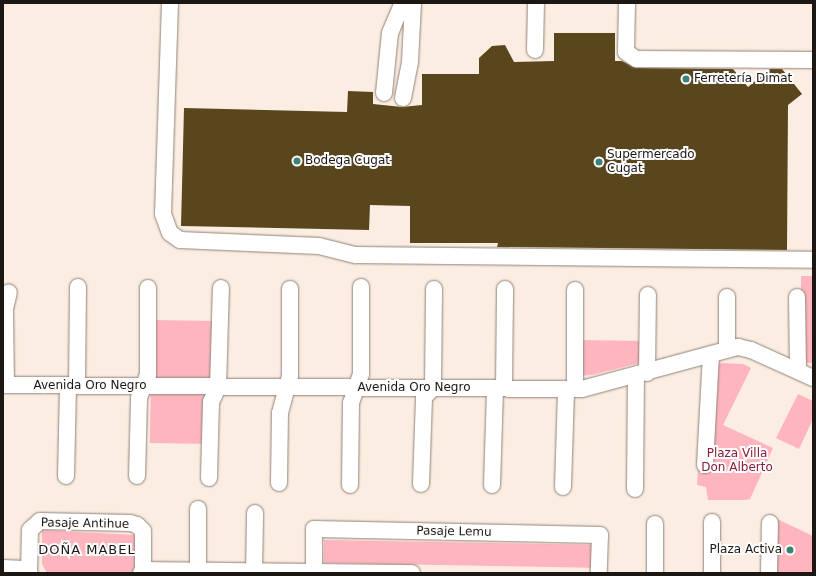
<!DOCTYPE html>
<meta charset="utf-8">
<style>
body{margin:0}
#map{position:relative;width:816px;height:576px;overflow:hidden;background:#fcede2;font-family:"DejaVu Sans",sans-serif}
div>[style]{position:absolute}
.green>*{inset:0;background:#feb5be;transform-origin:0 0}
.building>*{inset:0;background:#5a461c}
.roads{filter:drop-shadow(0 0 1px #8f8277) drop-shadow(0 0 1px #8f8277)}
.minor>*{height:16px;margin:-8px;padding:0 8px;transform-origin:8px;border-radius:8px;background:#fff}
.dots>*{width:11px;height:11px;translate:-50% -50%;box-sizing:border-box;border:2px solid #fdfdfd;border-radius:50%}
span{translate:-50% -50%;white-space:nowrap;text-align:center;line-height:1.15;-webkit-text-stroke:4px #fdfdfd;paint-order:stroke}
.poi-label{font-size:12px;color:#1c1713}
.left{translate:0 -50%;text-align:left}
.right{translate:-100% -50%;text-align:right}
.street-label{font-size:12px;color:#1c1713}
.park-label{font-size:12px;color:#861f39}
.neighbourhood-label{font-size:13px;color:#1c1713;letter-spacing:1px}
.frame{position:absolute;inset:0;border:4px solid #1c1713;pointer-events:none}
</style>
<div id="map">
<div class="green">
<i style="left:801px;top:276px;width:12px;height:87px"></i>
<i style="left:152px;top:320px;width:63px;height:123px;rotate:1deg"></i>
<i style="clip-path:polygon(578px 340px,643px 341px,643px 362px,592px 375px,578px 376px)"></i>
<i style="clip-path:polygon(722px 363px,743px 364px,751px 368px,723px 425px,773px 448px,750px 499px,744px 500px,708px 500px,706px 487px,697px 485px,698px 470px,709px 467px,717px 365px)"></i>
<i style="clip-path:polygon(798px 394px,813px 401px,813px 419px,799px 449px,776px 438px)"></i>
<i style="clip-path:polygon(775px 518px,813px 536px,813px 568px,810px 573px,775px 573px)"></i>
<i style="clip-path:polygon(42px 530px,135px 535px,135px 569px,132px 573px,47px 573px,42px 564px)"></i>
<i style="left:324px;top:540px;width:268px;height:23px;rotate:1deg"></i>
</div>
<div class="building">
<i style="clip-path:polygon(554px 33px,615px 33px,615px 61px,622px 61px,636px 68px,733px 69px,748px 87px,770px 69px,782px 69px,802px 94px,788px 105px,787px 250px,497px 247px,498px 243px,410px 243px,410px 206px,370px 205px,369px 230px,181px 226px,184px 108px,347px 112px,348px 91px,373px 92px,373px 104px,402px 107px,422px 105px,422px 74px,479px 74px,479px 58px,492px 46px,505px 45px,514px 62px,554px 61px)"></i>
</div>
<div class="roads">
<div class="minor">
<i style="left:170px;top:3px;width:211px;rotate:91.9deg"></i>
<i style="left:163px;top:214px;width:20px;rotate:70deg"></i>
<i style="left:170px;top:233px;width:12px;rotate:35deg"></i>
<i style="left:180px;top:240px;width:139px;rotate:2.5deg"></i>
<i style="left:319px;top:246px;width:38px;rotate:14deg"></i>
<i style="left:356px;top:255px;width:457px;rotate:0.6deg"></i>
<i style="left:627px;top:3px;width:49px;rotate:91.2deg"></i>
<i style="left:626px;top:52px;width:12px;rotate:35deg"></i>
<i style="left:636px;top:59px;width:177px;rotate:0.3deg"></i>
<i style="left:535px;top:50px;width:47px;rotate:-88.8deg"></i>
<i style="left:384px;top:93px;width:60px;rotate:-84.3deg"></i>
<i style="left:390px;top:33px;width:33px;rotate:-67deg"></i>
<i style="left:403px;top:98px;width:37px;rotate:-79deg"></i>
<i style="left:410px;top:62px;width:59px;rotate:-87.1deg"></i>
<i style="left:575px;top:290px;width:99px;rotate:90deg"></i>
<i style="left:797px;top:297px;width:74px;rotate:89.2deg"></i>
<i style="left:727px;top:349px;width:52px;rotate:-90deg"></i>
<i style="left:647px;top:373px;width:78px;rotate:-89.3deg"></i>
<i style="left:3px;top:385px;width:579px;rotate:0.4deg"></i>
<i style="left:582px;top:389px;width:162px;rotate:-15.1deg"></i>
<i style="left:738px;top:347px;width:13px;rotate:13deg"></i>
<i style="left:751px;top:350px;width:68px;rotate:24.3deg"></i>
<i style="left:6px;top:385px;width:76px;rotate:-90.8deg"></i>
<i style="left:5px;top:309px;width:17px;rotate:-77deg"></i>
<i style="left:77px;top:385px;width:98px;rotate:-89.4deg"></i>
<i style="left:504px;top:388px;width:99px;rotate:-89.4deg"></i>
<i style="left:705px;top:465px;width:111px;rotate:-86.9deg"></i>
<i style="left:66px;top:476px;width:91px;rotate:-88.7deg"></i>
<i style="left:137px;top:476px;width:78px;rotate:-88.5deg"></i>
<i style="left:139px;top:398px;width:25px;rotate:-69deg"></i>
<i style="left:148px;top:375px;width:87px;rotate:-90deg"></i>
<i style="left:209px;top:478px;width:76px;rotate:-88.5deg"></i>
<i style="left:211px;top:402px;width:17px;rotate:-65deg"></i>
<i style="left:218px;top:387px;width:99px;rotate:-88.3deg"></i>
<i style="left:279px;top:483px;width:70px;rotate:-89.2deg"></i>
<i style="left:280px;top:413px;width:38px;rotate:-75deg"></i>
<i style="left:290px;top:376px;width:87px;rotate:-90deg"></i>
<i style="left:421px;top:484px;width:87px;rotate:-88deg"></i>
<i style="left:424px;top:397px;width:13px;rotate:-45deg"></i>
<i style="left:433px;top:388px;width:99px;rotate:-89.4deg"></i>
<i style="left:350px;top:485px;width:82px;rotate:-89.3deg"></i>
<i style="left:351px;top:403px;width:31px;rotate:-71deg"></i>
<i style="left:361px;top:374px;width:87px;rotate:-90deg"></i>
<i style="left:492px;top:485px;width:97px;rotate:-88.2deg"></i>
<i style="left:563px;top:487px;width:98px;rotate:-88.2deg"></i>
<i style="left:635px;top:489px;width:113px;rotate:-89.5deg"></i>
<i style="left:712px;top:522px;width:51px;rotate:90deg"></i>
<i style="left:3px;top:568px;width:21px;rotate:3deg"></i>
<i style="left:24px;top:569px;width:7px;rotate:34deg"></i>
<i style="left:314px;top:572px;width:43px;rotate:-90deg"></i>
<i style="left:314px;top:529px;width:286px;rotate:1.2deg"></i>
<i style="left:600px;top:535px;width:38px;rotate:92deg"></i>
<i style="left:29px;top:573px;width:43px;rotate:-88.7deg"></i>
<i style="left:30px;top:530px;width:13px;rotate:-42deg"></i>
<i style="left:40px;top:521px;width:90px;rotate:1.3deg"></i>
<i style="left:130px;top:523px;width:7px;rotate:16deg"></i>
<i style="left:137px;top:525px;width:8px;rotate:45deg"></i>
<i style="left:143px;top:531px;width:42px;rotate:90deg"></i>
<i style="left:141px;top:573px;width:9px;rotate:-18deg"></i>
<i style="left:150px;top:570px;width:262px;rotate:0.7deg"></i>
<i style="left:198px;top:573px;width:64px;rotate:-90deg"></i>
<i style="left:254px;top:573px;width:60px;rotate:-89deg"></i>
<i style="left:655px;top:573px;width:49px;rotate:-90deg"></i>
<i style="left:769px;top:573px;width:50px;rotate:-88.9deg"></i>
</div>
</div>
<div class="dots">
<i style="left:686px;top:79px;background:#3d8276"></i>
<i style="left:297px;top:161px;background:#3d8276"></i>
<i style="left:599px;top:162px;background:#3d8276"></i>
<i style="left:790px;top:550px;background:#3d8276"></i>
</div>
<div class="poi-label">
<span class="left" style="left:694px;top:79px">Ferretería Dimat</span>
<span class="left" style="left:607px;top:162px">Supermercado<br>Cugat</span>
<span class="left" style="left:305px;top:161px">Bodega Cugat</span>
<span class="right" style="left:782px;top:550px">Plaza Activa</span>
</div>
<div class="street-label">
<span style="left:90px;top:386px">Avenida Oro Negro</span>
<span style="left:414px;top:388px">Avenida Oro Negro</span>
<span style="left:85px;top:524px;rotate:1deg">Pasaje Antihue</span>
<span style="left:454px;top:532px;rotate:1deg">Pasaje Lemu</span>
</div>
<div class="park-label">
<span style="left:737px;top:461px">Plaza Villa<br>Don Alberto</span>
</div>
<div class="neighbourhood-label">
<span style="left:87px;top:550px">DOÑA MABEL</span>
</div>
<div class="frame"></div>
</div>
